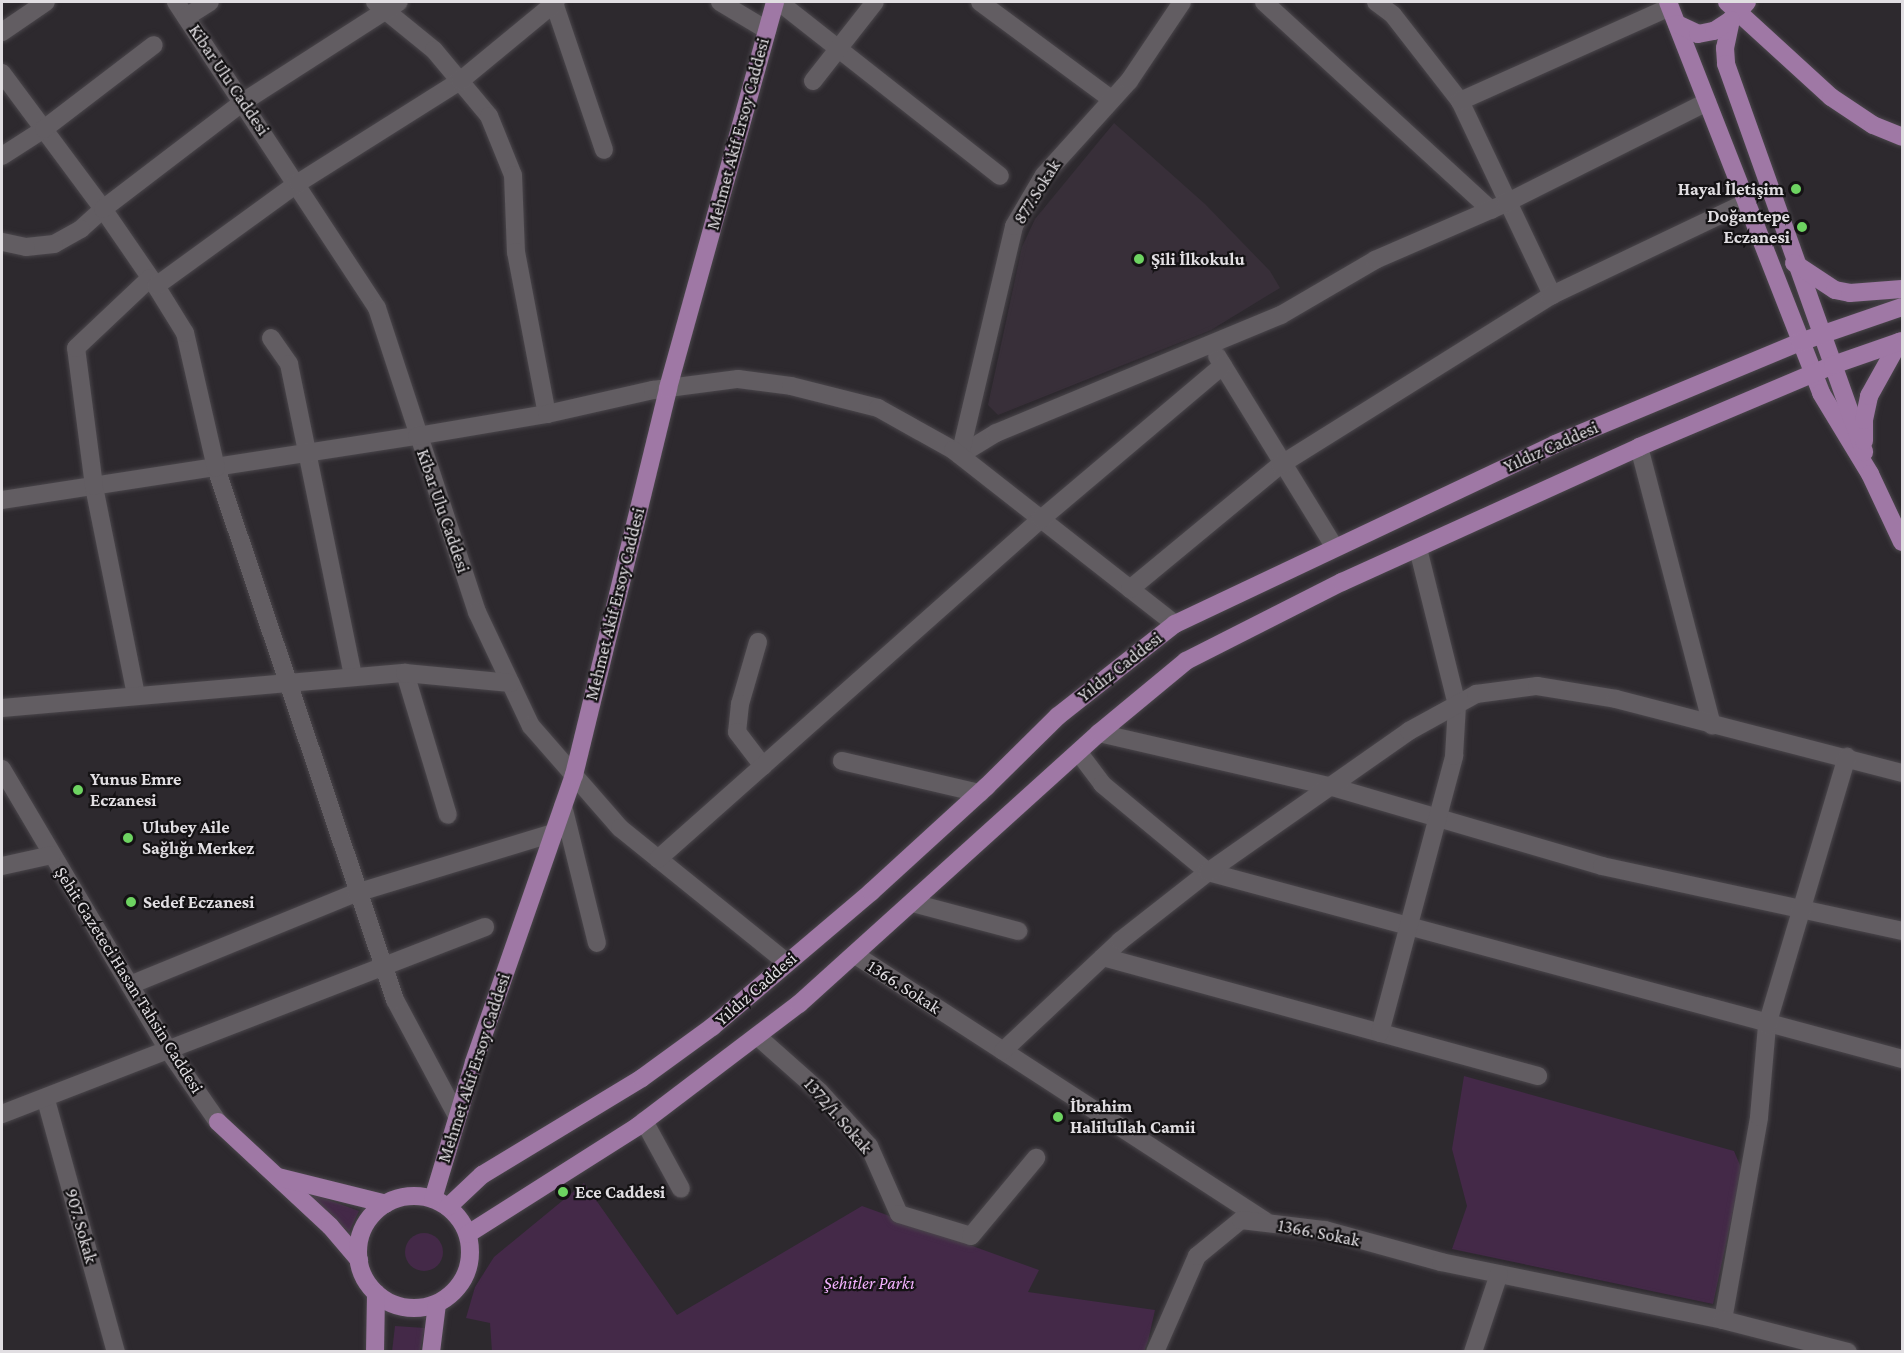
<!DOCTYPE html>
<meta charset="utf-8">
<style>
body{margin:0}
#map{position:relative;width:1904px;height:1353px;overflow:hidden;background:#2d292e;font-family:"Crimson Pro",serif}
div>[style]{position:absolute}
.built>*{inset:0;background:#382f39}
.green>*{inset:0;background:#442948}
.round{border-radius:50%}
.roads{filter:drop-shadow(0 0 2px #4a464b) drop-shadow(0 0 2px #4a464b)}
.minor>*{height:18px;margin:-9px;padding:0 9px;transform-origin:9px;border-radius:9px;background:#625d62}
.major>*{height:18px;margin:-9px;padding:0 9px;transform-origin:9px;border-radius:9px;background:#9f78a5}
.major>.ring{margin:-9px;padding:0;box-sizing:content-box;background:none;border:18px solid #9f78a5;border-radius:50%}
.dots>*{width:16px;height:16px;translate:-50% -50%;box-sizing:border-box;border:3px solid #141214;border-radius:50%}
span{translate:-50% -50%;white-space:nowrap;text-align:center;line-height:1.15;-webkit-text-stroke:4.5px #141214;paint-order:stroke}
.street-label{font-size:18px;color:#e1dee2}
.poi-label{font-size:18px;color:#e1dee2;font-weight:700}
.right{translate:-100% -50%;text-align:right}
.left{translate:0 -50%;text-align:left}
.park-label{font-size:18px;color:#f3b1fe;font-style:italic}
.frame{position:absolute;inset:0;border:3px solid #e1dee2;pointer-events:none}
</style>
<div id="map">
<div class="built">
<i style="clip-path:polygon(1114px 123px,1205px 204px,1270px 271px,1280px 288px,1211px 330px,998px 415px,988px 405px,1022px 247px,1035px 219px)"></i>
</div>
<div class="green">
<i style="clip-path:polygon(1464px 1076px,1734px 1151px,1742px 1170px,1713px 1304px,1452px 1249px,1467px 1206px,1452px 1149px)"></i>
<i style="clip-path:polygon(584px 1183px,677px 1315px,862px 1206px,1039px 1270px,1028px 1292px,1155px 1310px,1148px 1341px,1144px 1352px,492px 1352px,490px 1323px,466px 1318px,475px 1287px,494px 1257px)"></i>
<i style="clip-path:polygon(299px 1189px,359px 1211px,349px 1232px)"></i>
<i class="round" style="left:405px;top:1233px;width:38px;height:38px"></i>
<i style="clip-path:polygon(395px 1326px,425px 1328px,420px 1351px,392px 1352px)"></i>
</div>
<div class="roads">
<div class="minor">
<i style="left:176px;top:2px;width:366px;rotate:56.7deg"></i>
<i style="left:377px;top:308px;width:320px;rotate:71.8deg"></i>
<i style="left:477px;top:612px;width:126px;rotate:64.7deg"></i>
<i style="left:531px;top:726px;width:135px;rotate:48.9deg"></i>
<i style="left:620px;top:828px;width:212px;rotate:38.9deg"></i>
<i style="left:375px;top:2px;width:76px;rotate:39.1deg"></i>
<i style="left:434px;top:50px;width:86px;rotate:50.2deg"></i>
<i style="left:489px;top:116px;width:64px;rotate:67.9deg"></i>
<i style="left:513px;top:175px;width:77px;rotate:87.8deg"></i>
<i style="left:516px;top:252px;width:165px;rotate:79.2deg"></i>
<i style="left:720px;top:2px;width:55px;rotate:30.8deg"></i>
<i style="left:779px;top:2px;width:281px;rotate:38.2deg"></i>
<i style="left:980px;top:2px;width:163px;rotate:36.5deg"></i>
<i style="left:1264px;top:2px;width:308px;rotate:42.5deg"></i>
<i style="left:1376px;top:2px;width:21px;rotate:37deg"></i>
<i style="left:1393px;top:15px;width:109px;rotate:52.1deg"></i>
<i style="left:1460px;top:101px;width:215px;rotate:64.6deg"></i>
<i style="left:554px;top:3px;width:155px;rotate:71.2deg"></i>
<i style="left:186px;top:17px;width:28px;rotate:-32deg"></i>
<i style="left:2px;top:32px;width:53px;rotate:-34.3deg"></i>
<i style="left:2px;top:73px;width:169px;rotate:53.4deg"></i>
<i style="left:103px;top:209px;width:30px;rotate:138deg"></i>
<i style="left:81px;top:229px;width:31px;rotate:151deg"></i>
<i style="left:54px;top:244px;width:28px;rotate:174deg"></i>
<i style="left:26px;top:247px;width:25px;rotate:-168deg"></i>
<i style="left:813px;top:81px;width:100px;rotate:-51.9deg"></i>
<i style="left:1460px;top:101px;width:230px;rotate:-24.1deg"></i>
<i style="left:2px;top:156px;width:50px;rotate:-32.7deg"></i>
<i style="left:44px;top:129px;width:138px;rotate:-37.4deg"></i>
<i style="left:156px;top:286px;width:93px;rotate:-124.5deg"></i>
<i style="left:103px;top:209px;width:176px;rotate:-37.4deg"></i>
<i style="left:243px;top:102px;width:185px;rotate:-32.7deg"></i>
<i style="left:271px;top:338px;width:32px;rotate:55deg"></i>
<i style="left:289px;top:364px;width:319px;rotate:78.4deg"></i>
<i style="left:1217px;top:356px;width:223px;rotate:58.4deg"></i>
<i style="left:1639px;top:447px;width:288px;rotate:75.3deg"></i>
<i style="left:960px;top:455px;width:42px;rotate:-31.4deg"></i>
<i style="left:996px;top:433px;width:308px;rotate:-22.5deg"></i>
<i style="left:1281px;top:315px;width:109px;rotate:-30.3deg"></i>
<i style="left:1375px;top:260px;width:143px;rotate:-23.5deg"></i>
<i style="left:1506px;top:203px;width:225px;rotate:-26.7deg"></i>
<i style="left:960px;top:455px;width:235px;rotate:-76.7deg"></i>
<i style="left:1014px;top:226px;width:59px;rotate:-59.5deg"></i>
<i style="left:1044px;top:175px;width:127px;rotate:-47.9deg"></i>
<i style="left:1129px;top:81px;width:95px;rotate:-56.1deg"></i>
<i style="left:2px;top:500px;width:420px;rotate:-8.8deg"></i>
<i style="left:417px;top:436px;width:132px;rotate:-9.6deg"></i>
<i style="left:547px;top:414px;width:109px;rotate:-12.8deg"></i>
<i style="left:653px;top:390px;width:86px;rotate:-7.4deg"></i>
<i style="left:738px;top:379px;width:53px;rotate:7.5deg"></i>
<i style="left:791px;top:386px;width:90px;rotate:14.2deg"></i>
<i style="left:878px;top:408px;width:86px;rotate:29.2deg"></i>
<i style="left:953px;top:450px;width:282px;rotate:38.1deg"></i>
<i style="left:1130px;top:589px;width:195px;rotate:-39.6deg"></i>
<i style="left:1280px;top:465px;width:319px;rotate:-32deg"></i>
<i style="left:1550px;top:296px;width:218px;rotate:-25.5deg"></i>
<i style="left:758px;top:642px;width:65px;rotate:106.2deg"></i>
<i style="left:740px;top:704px;width:28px;rotate:96deg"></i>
<i style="left:737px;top:732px;width:43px;rotate:52.6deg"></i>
<i style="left:405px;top:673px;width:148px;rotate:73.2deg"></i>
<i style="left:136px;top:695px;width:213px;rotate:-101.4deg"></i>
<i style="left:94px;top:486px;width:139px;rotate:-97.4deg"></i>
<i style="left:76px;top:348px;width:102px;rotate:-43.4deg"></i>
<i style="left:2px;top:708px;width:405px;rotate:-5deg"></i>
<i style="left:405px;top:673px;width:106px;rotate:5.4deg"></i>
<i style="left:1099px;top:733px;width:239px;rotate:13deg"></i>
<i style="left:1332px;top:787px;width:281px;rotate:16.3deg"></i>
<i style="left:1602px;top:866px;width:307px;rotate:12.2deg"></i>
<i style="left:1079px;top:753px;width:39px;rotate:53deg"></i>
<i style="left:1102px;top:784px;width:138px;rotate:39.7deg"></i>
<i style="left:1208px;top:872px;width:719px;rotate:15.08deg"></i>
<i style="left:842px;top:761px;width:142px;rotate:13.1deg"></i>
<i style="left:2px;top:769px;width:328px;rotate:59.4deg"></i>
<i style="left:169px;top:1051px;width:86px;rotate:55.4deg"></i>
<i style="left:563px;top:806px;width:141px;rotate:76.1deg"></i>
<i style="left:658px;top:859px;width:512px;rotate:-41.6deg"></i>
<i style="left:1041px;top:519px;width:238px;rotate:-40.2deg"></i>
<i style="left:2px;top:866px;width:51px;rotate:-12.4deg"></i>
<i style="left:913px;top:903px;width:109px;rotate:14.9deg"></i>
<i style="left:857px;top:956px;width:487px;rotate:33deg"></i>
<i style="left:1103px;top:957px;width:451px;rotate:15.3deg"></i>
<i style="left:130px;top:985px;width:244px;rotate:-22.2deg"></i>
<i style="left:356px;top:893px;width:207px;rotate:-16.9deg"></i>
<i style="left:1380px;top:1033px;width:287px;rotate:-75deg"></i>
<i style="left:1454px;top:756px;width:51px;rotate:-86.6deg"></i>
<i style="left:1457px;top:705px;width:161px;rotate:-104deg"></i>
<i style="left:757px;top:1036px;width:84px;rotate:41.6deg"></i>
<i style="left:820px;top:1092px;width:73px;rotate:47.8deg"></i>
<i style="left:869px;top:1146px;width:74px;rotate:66.2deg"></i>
<i style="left:899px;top:1214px;width:75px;rotate:17deg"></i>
<i style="left:971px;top:1236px;width:102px;rotate:-50.2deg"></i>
<i style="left:1003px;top:1051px;width:161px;rotate:-43.2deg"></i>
<i style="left:1120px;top:941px;width:112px;rotate:-38.1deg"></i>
<i style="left:1208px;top:872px;width:246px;rotate:-35deg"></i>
<i style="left:1409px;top:731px;width:77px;rotate:-28.9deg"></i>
<i style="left:1476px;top:694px;width:62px;rotate:-7.5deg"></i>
<i style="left:1537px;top:686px;width:80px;rotate:9.3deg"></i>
<i style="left:1616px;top:699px;width:295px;rotate:14.5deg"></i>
<i style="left:46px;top:1100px;width:262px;rotate:74.5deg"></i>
<i style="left:2px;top:1114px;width:518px;rotate:-21.16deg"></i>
<i style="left:457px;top:1116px;width:132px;rotate:-118.1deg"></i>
<i style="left:395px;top:1000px;width:561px;rotate:-108.6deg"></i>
<i style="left:216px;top:468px;width:139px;rotate:-102.9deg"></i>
<i style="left:185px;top:333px;width:55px;rotate:-121.7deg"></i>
<i style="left:156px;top:286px;width:175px;rotate:-36deg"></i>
<i style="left:298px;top:183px;width:191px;rotate:-32.2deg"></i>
<i style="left:460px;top:81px;width:124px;rotate:-39.5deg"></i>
<i style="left:644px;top:1121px;width:77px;rotate:61.4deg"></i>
<i style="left:1723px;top:1320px;width:206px;rotate:-79.9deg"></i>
<i style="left:1759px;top:1117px;width:92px;rotate:-85deg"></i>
<i style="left:1767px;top:1025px;width:280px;rotate:-73.4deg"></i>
<i style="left:1155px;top:1352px;width:105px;rotate:-66.4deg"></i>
<i style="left:1197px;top:1256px;width:57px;rotate:-39.3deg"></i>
<i style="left:1241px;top:1220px;width:85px;rotate:6.8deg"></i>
<i style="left:1325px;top:1230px;width:120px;rotate:15.4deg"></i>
<i style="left:1441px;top:1262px;width:288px;rotate:11.6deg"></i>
<i style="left:1723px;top:1320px;width:129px;rotate:14.4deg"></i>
<i style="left:1473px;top:1352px;width:82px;rotate:-71.6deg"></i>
</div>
<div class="major">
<i style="left:1668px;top:2px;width:420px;rotate:68.6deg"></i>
<i style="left:1821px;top:393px;width:95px;rotate:58.8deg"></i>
<i style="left:1870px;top:474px;width:75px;rotate:64.8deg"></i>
<i style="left:1727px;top:2px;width:141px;rotate:42.4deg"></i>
<i style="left:1831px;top:97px;width:50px;rotate:33.7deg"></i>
<i style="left:1873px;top:125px;width:31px;rotate:22deg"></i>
<i style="left:1747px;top:2px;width:24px;rotate:132deg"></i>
<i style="left:1731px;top:20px;width:29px;rotate:102deg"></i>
<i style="left:1725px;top:48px;width:16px;rotate:86deg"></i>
<i style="left:1726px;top:64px;width:412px;rotate:70.4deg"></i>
<i style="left:1677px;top:24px;width:23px;rotate:25deg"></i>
<i style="left:1698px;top:34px;width:16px;rotate:-11deg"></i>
<i style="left:1714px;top:31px;width:20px;rotate:-33deg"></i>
<i style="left:1794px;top:263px;width:49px;rotate:33.4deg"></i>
<i style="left:1835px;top:290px;width:15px;rotate:11deg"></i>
<i style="left:1850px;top:293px;width:52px;rotate:-4.4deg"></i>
<i style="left:1864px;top:441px;width:21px;rotate:-90deg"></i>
<i style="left:1864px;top:420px;width:25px;rotate:-78deg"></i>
<i style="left:1869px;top:396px;width:62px;rotate:-60.9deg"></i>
<i style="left:218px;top:1122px;width:153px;rotate:42.9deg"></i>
<i style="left:330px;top:1226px;width:45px;rotate:49.5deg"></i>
<i style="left:278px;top:1177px;width:111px;rotate:14deg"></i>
<i class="ring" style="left:358px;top:1196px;width:94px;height:94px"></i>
<i style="left:433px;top:1199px;width:143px;rotate:-73.3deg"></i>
<i style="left:474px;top:1062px;width:304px;rotate:-70.8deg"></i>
<i style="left:574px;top:775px;width:398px;rotate:-76.3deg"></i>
<i style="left:668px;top:388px;width:401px;rotate:-74.5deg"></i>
<i style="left:448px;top:1207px;width:47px;rotate:-43.3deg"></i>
<i style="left:482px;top:1175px;width:187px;rotate:-31.2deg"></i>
<i style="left:642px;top:1078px;width:87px;rotate:-36.1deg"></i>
<i style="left:712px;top:1027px;width:209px;rotate:-40.3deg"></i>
<i style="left:871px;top:892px;width:156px;rotate:-42.4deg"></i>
<i style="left:986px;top:787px;width:101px;rotate:-44.6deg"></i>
<i style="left:1058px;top:716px;width:149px;rotate:-38.2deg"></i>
<i style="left:1175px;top:624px;width:420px;rotate:-25.3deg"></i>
<i style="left:1555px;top:444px;width:265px;rotate:-22.6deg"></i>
<i style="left:1800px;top:342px;width:108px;rotate:-18.9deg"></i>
<i style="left:468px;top:1234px;width:201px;rotate:-32.4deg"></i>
<i style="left:638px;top:1126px;width:202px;rotate:-37.2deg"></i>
<i style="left:799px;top:1004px;width:404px;rotate:-42.1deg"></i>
<i style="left:1099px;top:733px;width:113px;rotate:-39.6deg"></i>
<i style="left:1186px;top:661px;width:175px;rotate:-26.9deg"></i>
<i style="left:1342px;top:582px;width:326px;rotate:-24.4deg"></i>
<i style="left:1639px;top:447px;width:211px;rotate:-22.9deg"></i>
<i style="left:1833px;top:365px;width:73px;rotate:-19.2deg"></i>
<i style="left:375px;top:1352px;width:59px;rotate:-89deg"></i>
<i style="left:431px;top:1352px;width:48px;rotate:-82.9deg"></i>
</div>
</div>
<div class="dots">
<i style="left:1796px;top:189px;background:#6dd361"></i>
<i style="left:1802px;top:227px;background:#6dd361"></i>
<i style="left:1139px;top:259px;background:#6dd361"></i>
<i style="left:78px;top:790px;background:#6dd361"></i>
<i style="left:128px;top:838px;background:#6dd361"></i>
<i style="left:131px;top:902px;background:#6dd361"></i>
<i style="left:1058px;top:1117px;background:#6dd361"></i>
<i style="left:563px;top:1192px;background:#6dd361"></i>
</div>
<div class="street-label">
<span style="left:229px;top:80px;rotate:56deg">Kibar Ulu Caddesi</span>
<span style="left:738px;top:134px;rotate:-75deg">Mehmet Akif Ersoy Caddesi</span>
<span style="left:1037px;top:192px;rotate:-58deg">877.Sokak</span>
<span style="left:1551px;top:447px;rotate:-24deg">Yıldız Caddesi</span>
<span style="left:443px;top:511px;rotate:71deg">Kibar Ulu Caddesi</span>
<span style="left:615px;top:604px;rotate:-76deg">Mehmet Akif Ersoy Caddesi</span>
<span style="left:1120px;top:667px;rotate:-38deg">Yıldız Caddesi</span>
<span style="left:129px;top:980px;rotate:58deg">Şehit Gazeteci Hasan Tahsin Caddesi</span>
<span style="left:904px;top:987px;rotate:33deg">1366. Sokak</span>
<span style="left:756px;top:989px;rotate:-41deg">Yıldız Caddesi</span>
<span style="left:474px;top:1068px;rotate:-72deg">Mehmet Akif Ersoy Caddesi</span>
<span style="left:838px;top:1116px;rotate:49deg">1372/1. Sokak</span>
<span style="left:81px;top:1226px;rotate:74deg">907. Sokak</span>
<span style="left:1319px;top:1233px;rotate:11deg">1366. Sokak</span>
</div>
<div class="poi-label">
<span class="right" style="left:1784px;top:189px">Hayal İletişim</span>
<span class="right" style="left:1790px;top:227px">Doğantepe<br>Eczanesi</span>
<span class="left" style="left:1151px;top:259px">Şili İlkokulu</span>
<span class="left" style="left:90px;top:790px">Yunus Emre<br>Eczanesi</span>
<span class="left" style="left:142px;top:838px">Ulubey Aile<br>Sağlığı Merkez</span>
<span class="left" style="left:143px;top:902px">Sedef Eczanesi</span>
<span class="left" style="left:1070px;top:1117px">İbrahim<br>Halilullah Camii</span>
<span class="left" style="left:575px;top:1192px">Ece Caddesi</span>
</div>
<div class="park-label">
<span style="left:869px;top:1283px">Şehitler Parkı</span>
</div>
<div class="frame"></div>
</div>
